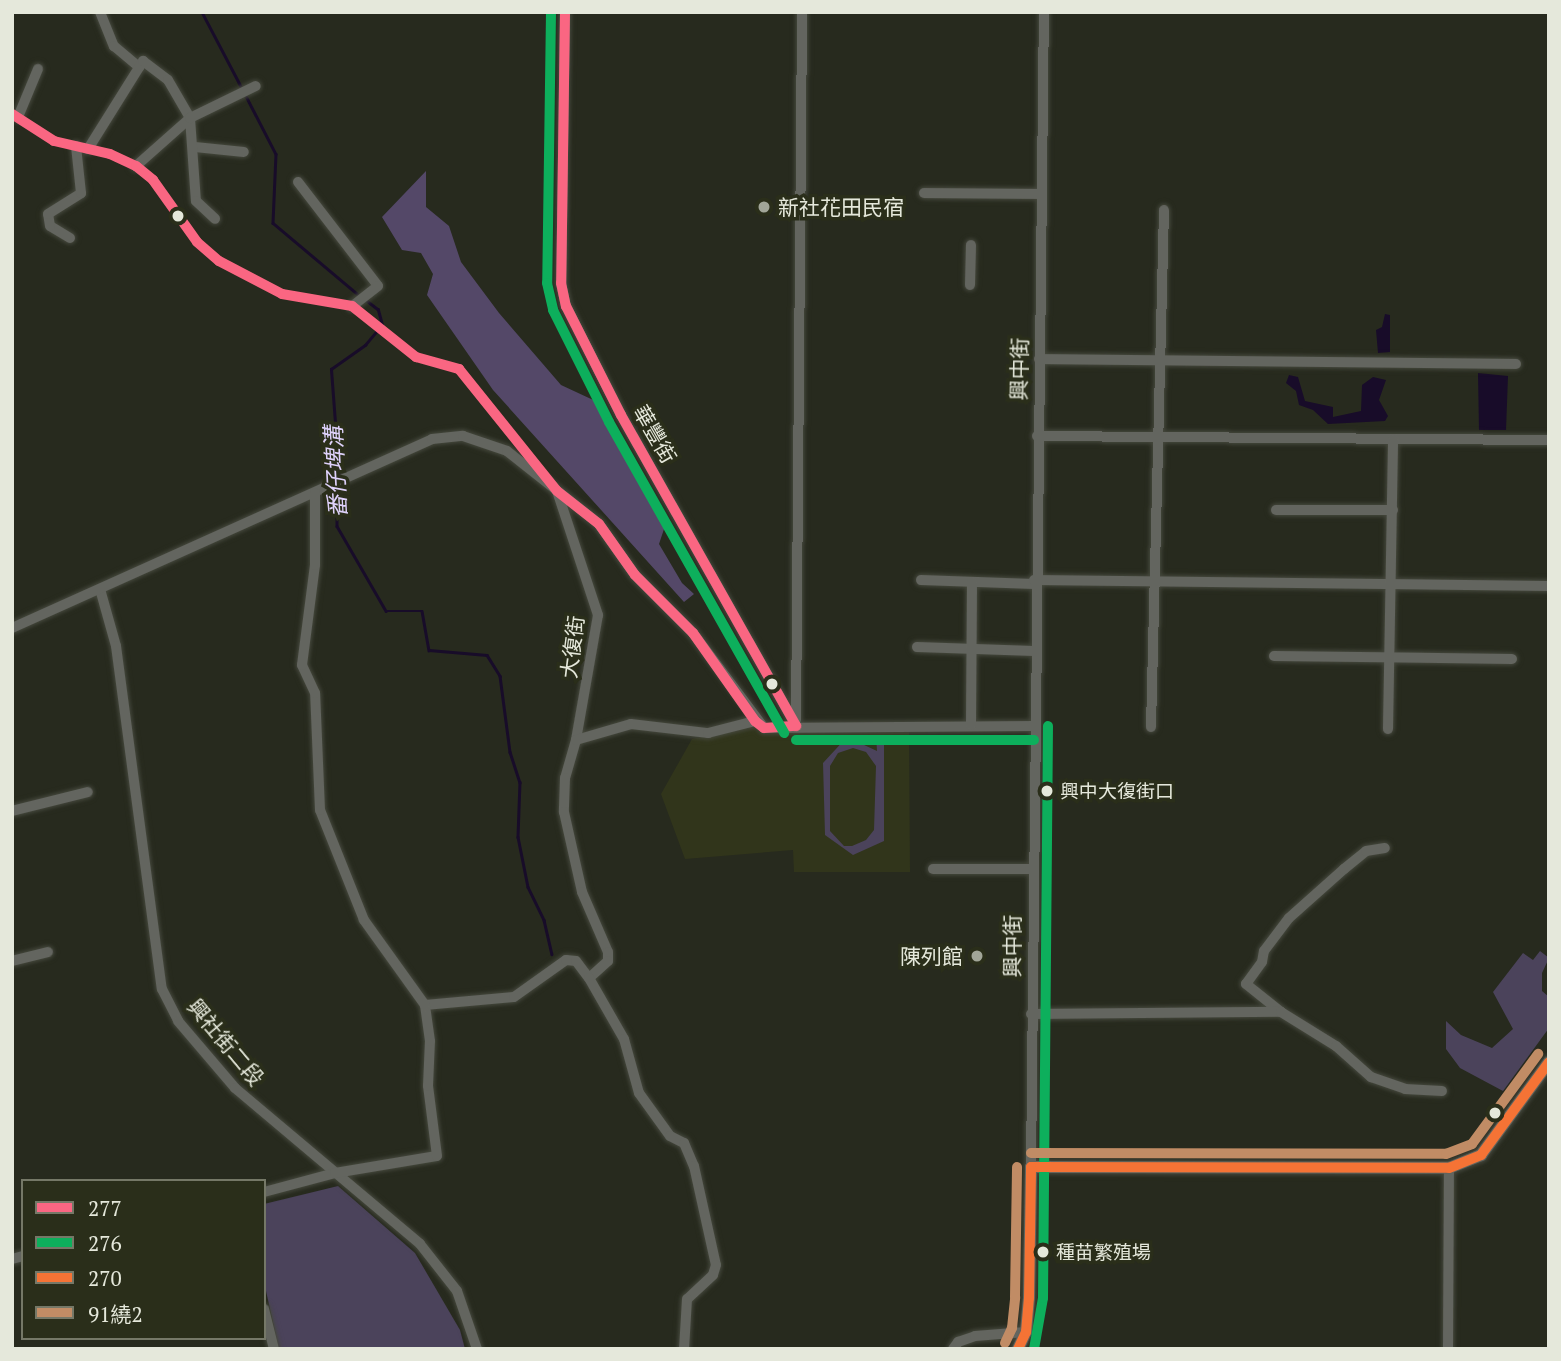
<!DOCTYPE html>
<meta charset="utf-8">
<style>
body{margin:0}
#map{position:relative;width:1561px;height:1361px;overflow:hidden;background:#272a1e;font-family:"PT Serif","Noto Sans TC",serif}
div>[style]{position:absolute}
.built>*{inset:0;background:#31351b}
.green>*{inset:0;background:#4b435b}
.forest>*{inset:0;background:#544868}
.water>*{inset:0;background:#180c29}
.stream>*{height:2.5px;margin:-1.25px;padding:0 1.25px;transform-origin:1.25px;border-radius:1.25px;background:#180c29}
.roads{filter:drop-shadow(0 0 2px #45483d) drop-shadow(0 0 2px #45483d)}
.minor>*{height:10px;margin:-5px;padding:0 5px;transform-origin:5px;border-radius:5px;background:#63655f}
.major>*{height:12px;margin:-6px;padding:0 6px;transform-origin:6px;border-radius:6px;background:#62655e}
.bus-1>*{height:10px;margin:-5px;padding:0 5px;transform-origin:5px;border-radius:5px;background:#fa6682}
.bus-2>*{height:10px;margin:-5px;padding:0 5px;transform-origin:5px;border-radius:5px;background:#0daf5c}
.bus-3>*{height:10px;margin:-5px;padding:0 5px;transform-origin:5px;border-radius:5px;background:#f57335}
.bus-4>*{height:10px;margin:-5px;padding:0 5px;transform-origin:5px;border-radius:5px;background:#c18c65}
.dots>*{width:19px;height:19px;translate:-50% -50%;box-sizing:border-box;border:4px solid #2a2e1a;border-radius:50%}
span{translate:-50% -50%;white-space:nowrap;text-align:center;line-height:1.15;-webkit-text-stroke:7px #2a2e1a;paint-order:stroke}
.bus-label{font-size:19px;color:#e5e8db}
.left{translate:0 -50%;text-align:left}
.poi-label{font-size:21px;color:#e5e8db}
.right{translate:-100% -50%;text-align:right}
.street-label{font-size:21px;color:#e5e8db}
.water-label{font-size:23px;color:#ded1fa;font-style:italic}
.frame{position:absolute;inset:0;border:14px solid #e5e8db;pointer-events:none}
.legend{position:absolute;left:21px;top:1179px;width:245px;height:161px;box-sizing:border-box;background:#2a2e1a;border:2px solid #757867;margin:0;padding:9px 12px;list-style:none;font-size:21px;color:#e5e8db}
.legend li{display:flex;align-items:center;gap:14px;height:35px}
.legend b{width:35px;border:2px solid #757867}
</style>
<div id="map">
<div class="built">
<i style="clip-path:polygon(754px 725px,769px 732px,909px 731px,910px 872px,794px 872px,793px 850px,685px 859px,661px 794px,692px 739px)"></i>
</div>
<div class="green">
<i style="clip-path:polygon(evenodd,876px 735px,884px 736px,884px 841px,853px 855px,825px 835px,823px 763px,847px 737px,877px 751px,876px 735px,853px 748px,866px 752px,876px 766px,874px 830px,866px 840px,852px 846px,844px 846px,830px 831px,830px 766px,838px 753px,853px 748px)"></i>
<i style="clip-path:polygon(1540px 951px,1549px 958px,1542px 973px,1542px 991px,1549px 997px,1549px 1028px,1503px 1091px,1460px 1068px,1446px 1049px,1446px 1021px,1461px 1035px,1492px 1048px,1513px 1029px,1493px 992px,1523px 953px,1533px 960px)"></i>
<i style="clip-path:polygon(338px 1186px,415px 1253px,460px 1330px,465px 1349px,279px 1349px,264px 1282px,264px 1204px)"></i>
</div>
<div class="forest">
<i style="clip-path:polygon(426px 171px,426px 207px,449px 226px,461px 262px,499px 313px,561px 385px,604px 405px,665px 526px,659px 544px,682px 583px,694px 594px,684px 602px,493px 390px,427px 295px,433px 274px,421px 253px,402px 250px,382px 217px)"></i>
</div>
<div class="water">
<i style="clip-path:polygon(1385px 314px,1390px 315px,1390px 352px,1378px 353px,1376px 330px,1382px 327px)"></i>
<i style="clip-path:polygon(1478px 373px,1508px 376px,1506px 430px,1479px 430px)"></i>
<i style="clip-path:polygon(1289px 375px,1298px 377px,1305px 401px,1333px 407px,1333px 417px,1361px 411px,1362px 385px,1373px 377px,1386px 380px,1379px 400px,1388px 416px,1385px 421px,1328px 424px,1313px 410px,1299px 405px,1296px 391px,1286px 383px)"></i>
</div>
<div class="stream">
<i style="left:202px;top:12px;width:88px;rotate:62.3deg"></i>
<i style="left:246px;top:96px;width:65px;rotate:62.7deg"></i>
<i style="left:276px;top:154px;width:69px;rotate:92.5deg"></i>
<i style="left:273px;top:223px;width:114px;rotate:40deg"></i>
<i style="left:339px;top:476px;width:107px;rotate:-94.3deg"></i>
<i style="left:331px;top:369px;width:42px;rotate:-35.2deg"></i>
<i style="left:365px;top:345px;width:26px;rotate:-50deg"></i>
<i style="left:382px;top:325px;width:16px;rotate:-105deg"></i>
<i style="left:378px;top:310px;width:16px;rotate:-142deg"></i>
<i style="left:337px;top:486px;width:40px;rotate:90deg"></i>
<i style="left:337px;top:526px;width:98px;rotate:60deg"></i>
<i style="left:386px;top:611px;width:36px"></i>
<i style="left:422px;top:611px;width:40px;rotate:80deg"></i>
<i style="left:429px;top:650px;width:58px;rotate:4.9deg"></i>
<i style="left:487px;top:655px;width:25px;rotate:58deg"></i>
<i style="left:500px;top:676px;width:77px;rotate:82.5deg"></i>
<i style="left:510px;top:752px;width:32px;rotate:72deg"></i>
<i style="left:520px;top:782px;width:55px;rotate:92.1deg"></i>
<i style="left:518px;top:837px;width:51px;rotate:78.7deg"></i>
<i style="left:528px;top:887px;width:37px;rotate:64deg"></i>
<i style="left:544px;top:920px;width:35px;rotate:77deg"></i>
</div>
<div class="roads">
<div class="minor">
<i style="left:100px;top:12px;width:37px;rotate:68deg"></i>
<i style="left:114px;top:46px;width:33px;rotate:40deg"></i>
<i style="left:565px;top:12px;width:271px;rotate:90.8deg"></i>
<i style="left:561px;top:283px;width:24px;rotate:78deg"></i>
<i style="left:566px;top:306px;width:122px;rotate:63.2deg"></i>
<i style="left:621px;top:415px;width:357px;rotate:60.6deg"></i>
<i style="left:18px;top:117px;width:52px;rotate:-67.4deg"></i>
<i style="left:195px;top:147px;width:49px;rotate:5.8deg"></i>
<i style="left:88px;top:149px;width:104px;rotate:-58deg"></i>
<i style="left:143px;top:61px;width:31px;rotate:37deg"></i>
<i style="left:168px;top:80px;width:44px;rotate:59.9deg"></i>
<i style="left:190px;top:118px;width:83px;rotate:85.9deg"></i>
<i style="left:196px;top:201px;width:26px;rotate:43deg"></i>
<i style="left:136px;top:166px;width:72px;rotate:-41.6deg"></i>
<i style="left:190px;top:118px;width:73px;rotate:-25.9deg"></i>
<i style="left:298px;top:182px;width:131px;rotate:52.4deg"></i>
<i style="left:378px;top:286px;width:33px;rotate:142deg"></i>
<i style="left:924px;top:193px;width:117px;rotate:0.5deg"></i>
<i style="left:70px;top:238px;width:23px;rotate:-149deg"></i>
<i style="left:50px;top:226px;width:12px;rotate:-99deg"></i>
<i style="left:48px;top:214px;width:39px;rotate:-32deg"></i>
<i style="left:81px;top:193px;width:47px;rotate:-96.1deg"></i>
<i style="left:970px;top:285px;width:40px;rotate:-88.6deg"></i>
<i style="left:1039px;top:359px;width:477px;rotate:0.6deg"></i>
<i style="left:1037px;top:436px;width:512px;rotate:0.45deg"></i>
<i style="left:557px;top:491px;width:131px;rotate:71.7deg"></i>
<i style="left:598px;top:615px;width:127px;rotate:100deg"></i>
<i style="left:576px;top:740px;width:40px;rotate:106deg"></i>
<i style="left:565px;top:778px;width:34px;rotate:92deg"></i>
<i style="left:564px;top:812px;width:82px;rotate:77.3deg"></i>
<i style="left:582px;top:892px;width:65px;rotate:66.6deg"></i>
<i style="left:608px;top:952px;width:9px;rotate:90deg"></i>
<i style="left:608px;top:961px;width:25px;rotate:138deg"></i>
<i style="left:1276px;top:510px;width:117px"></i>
<i style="left:921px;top:580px;width:113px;rotate:2deg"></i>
<i style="left:1034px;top:580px;width:515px;rotate:0.67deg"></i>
<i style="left:100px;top:589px;width:59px;rotate:74.3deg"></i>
<i style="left:116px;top:646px;width:346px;rotate:82.4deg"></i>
<i style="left:162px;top:989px;width:36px;rotate:63deg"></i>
<i style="left:178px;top:1021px;width:88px;rotate:49.6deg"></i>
<i style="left:235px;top:1088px;width:242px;rotate:40.1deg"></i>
<i style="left:420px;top:1244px;width:60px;rotate:51.8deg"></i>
<i style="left:457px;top:1291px;width:61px;rotate:71deg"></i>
<i style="left:12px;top:628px;width:461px;rotate:-24.2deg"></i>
<i style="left:432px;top:439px;width:31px;rotate:-6deg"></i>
<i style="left:463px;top:436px;width:46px;rotate:18.8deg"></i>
<i style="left:507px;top:451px;width:117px;rotate:38.4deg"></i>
<i style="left:599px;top:524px;width:62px;rotate:54.8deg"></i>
<i style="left:635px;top:575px;width:82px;rotate:45deg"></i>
<i style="left:693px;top:633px;width:119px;rotate:53.2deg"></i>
<i style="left:764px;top:728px;width:270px;rotate:-0.4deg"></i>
<i style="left:917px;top:647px;width:117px;rotate:2deg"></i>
<i style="left:1274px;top:656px;width:238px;rotate:0.7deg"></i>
<i style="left:796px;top:720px;width:708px;rotate:-89.51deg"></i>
<i style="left:971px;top:725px;width:143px;rotate:-89.6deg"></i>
<i style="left:1151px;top:727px;width:517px;rotate:-88.56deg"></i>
<i style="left:1388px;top:729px;width:290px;rotate:-89deg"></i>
<i style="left:576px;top:740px;width:57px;rotate:-16.2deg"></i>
<i style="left:631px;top:724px;width:78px;rotate:6.7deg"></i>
<i style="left:708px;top:733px;width:49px;rotate:-14.3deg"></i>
<i style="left:12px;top:811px;width:78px;rotate:-14deg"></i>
<i style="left:933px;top:869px;width:98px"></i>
<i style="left:12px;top:961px;width:37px;rotate:-14deg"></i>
<i style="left:425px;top:1005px;width:89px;rotate:-5.1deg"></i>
<i style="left:514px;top:997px;width:64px;rotate:-35.4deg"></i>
<i style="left:566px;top:960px;width:10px;rotate:6deg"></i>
<i style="left:576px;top:961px;width:21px;rotate:53deg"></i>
<i style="left:589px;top:978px;width:70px;rotate:60.2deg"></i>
<i style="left:624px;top:1039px;width:56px;rotate:74.5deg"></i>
<i style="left:639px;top:1093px;width:53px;rotate:54.2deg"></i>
<i style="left:670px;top:1136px;width:16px;rotate:27deg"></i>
<i style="left:684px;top:1143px;width:25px;rotate:67deg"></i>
<i style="left:694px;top:1166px;width:101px;rotate:77.5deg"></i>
<i style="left:716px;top:1265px;width:10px;rotate:107deg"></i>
<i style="left:713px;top:1275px;width:35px;rotate:137deg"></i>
<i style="left:687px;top:1299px;width:50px;rotate:93.4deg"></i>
<i style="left:1281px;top:1012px;width:45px;rotate:-141.3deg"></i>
<i style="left:1246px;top:984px;width:27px;rotate:-54deg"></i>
<i style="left:1262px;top:962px;width:11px;rotate:-80deg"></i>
<i style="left:1264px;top:951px;width:41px;rotate:-52.9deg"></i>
<i style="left:1289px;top:918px;width:74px;rotate:-41.7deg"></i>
<i style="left:1344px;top:869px;width:28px;rotate:-39deg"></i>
<i style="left:1366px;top:851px;width:19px;rotate:-9deg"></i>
<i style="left:1031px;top:1014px;width:250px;rotate:-0.5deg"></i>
<i style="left:1281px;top:1012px;width:65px;rotate:31.7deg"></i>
<i style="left:1336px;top:1046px;width:47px;rotate:41.5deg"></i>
<i style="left:1371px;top:1077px;width:36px;rotate:19deg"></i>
<i style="left:1405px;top:1089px;width:37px;rotate:3deg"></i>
<i style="left:1031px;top:1167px;width:1155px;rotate:-89.36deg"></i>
<i style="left:264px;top:1192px;width:73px;rotate:-15deg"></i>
<i style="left:335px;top:1173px;width:103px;rotate:-9.5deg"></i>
<i style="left:437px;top:1156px;width:71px;rotate:-97.3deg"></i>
<i style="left:428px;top:1086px;width:45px;rotate:-87.5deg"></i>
<i style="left:430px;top:1041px;width:36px;rotate:-98deg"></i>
<i style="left:425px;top:1005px;width:105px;rotate:-125.7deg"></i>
<i style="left:364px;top:920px;width:118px;rotate:-111.8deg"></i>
<i style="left:320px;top:810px;width:117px;rotate:-92.4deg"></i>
<i style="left:315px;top:693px;width:31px;rotate:-115deg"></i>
<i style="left:302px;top:665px;width:101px;rotate:-82.6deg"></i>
<i style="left:315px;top:565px;width:72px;rotate:-90deg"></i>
<i style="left:12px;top:1259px;width:11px;rotate:-15deg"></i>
<i style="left:264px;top:1309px;width:41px;rotate:76deg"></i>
<i style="left:953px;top:1349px;width:9px;rotate:-54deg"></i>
<i style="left:958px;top:1342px;width:18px;rotate:-19deg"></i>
<i style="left:975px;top:1336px;width:51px;rotate:-4.5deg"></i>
<i style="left:1448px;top:1349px;width:181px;rotate:-89.7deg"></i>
</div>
<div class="major">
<i style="left:1018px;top:1349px;width:19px;rotate:-65deg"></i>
<i style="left:1026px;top:1332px;width:34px;rotate:-85deg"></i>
<i style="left:1029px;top:1298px;width:131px;rotate:-89.1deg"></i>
<i style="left:1031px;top:1167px;width:418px;rotate:0.1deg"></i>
<i style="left:1449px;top:1168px;width:35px;rotate:-22deg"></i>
<i style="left:1481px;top:1155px;width:115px;rotate:-53.8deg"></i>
</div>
</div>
<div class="bus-1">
<i style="left:565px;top:12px;width:271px;rotate:90.8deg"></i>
<i style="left:561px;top:283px;width:24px;rotate:78deg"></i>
<i style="left:566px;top:306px;width:122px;rotate:63.2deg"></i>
<i style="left:621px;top:415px;width:357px;rotate:60.6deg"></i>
<i style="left:12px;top:114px;width:50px;rotate:32.7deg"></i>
<i style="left:54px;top:141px;width:57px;rotate:13.1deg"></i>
<i style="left:110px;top:154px;width:29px;rotate:25deg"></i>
<i style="left:136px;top:166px;width:22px;rotate:39deg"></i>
<i style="left:153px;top:180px;width:76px;rotate:54.6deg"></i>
<i style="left:197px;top:242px;width:29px;rotate:41deg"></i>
<i style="left:219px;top:261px;width:71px;rotate:27.6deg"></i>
<i style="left:282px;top:294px;width:71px;rotate:9.7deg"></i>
<i style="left:352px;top:306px;width:82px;rotate:38.6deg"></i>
<i style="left:416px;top:357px;width:45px;rotate:15.6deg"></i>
<i style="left:459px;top:369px;width:156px;rotate:51.2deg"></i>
<i style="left:557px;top:491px;width:53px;rotate:38.2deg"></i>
<i style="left:599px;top:524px;width:62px;rotate:54.8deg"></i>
<i style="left:635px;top:575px;width:82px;rotate:45deg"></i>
<i style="left:693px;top:633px;width:108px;rotate:54.8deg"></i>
<i style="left:755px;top:721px;width:11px;rotate:38deg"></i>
<i style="left:764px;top:728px;width:32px;rotate:-4deg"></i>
</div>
<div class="bus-2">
<i style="left:551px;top:12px;width:271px;rotate:90.8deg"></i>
<i style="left:547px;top:283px;width:28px;rotate:77deg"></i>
<i style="left:553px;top:310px;width:125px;rotate:63.4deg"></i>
<i style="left:609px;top:422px;width:357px;rotate:60.6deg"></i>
<i style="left:796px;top:740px;width:238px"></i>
<i style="left:1034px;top:1349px;width:52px;rotate:-80deg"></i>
<i style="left:1043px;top:1298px;width:572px;rotate:-89.5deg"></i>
</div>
<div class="bus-3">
<i style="left:1031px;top:1167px;width:418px;rotate:0.1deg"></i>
<i style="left:1449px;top:1168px;width:35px;rotate:-22deg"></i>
<i style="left:1481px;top:1155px;width:115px;rotate:-53.8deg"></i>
<i style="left:1018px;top:1349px;width:19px;rotate:-65deg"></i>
<i style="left:1026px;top:1332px;width:34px;rotate:-85deg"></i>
<i style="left:1029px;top:1298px;width:131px;rotate:-89.1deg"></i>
</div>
<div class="bus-4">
<i style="left:1031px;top:1153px;width:415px;rotate:0.1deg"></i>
<i style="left:1446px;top:1154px;width:28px;rotate:-21deg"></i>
<i style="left:1472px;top:1144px;width:112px;rotate:-53.7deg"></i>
<i style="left:1005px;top:1343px;width:17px;rotate:-65deg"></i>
<i style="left:1012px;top:1328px;width:31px;rotate:-84deg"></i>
<i style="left:1015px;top:1297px;width:130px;rotate:-89.1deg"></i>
</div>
<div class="dots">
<i style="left:764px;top:207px;background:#a2a699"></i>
<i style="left:178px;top:216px;background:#e5e8db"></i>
<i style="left:772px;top:684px;background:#e5e8db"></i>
<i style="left:1047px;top:791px;background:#e5e8db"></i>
<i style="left:977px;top:956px;background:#a2a699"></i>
<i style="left:1495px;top:1113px;background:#e5e8db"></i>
<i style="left:1043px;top:1252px;background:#e5e8db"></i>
</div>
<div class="bus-label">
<span class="left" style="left:1060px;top:791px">興中大復街口</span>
<span class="left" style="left:1056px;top:1252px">種苗繁殖場</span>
</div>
<div class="poi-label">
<span class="left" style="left:778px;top:207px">新社花田民宿</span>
<span class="right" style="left:963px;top:956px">陳列館</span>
</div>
<div class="street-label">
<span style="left:1019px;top:369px;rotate:-89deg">興中街</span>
<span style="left:655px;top:434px;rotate:60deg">華豐街</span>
<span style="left:572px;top:647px;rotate:-83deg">大復街</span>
<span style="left:1012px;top:946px;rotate:-90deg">興中街</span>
<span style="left:226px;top:1042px;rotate:50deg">興社街二段</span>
</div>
<div class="water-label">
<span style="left:336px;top:472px;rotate:-93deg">番仔埤溝</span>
</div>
<div class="frame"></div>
<ul class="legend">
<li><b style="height:9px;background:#fa6682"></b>277</li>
<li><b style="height:9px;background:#0daf5c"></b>276</li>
<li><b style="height:9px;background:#f57335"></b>270</li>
<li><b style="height:9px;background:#c18c65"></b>91繞2</li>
</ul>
</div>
